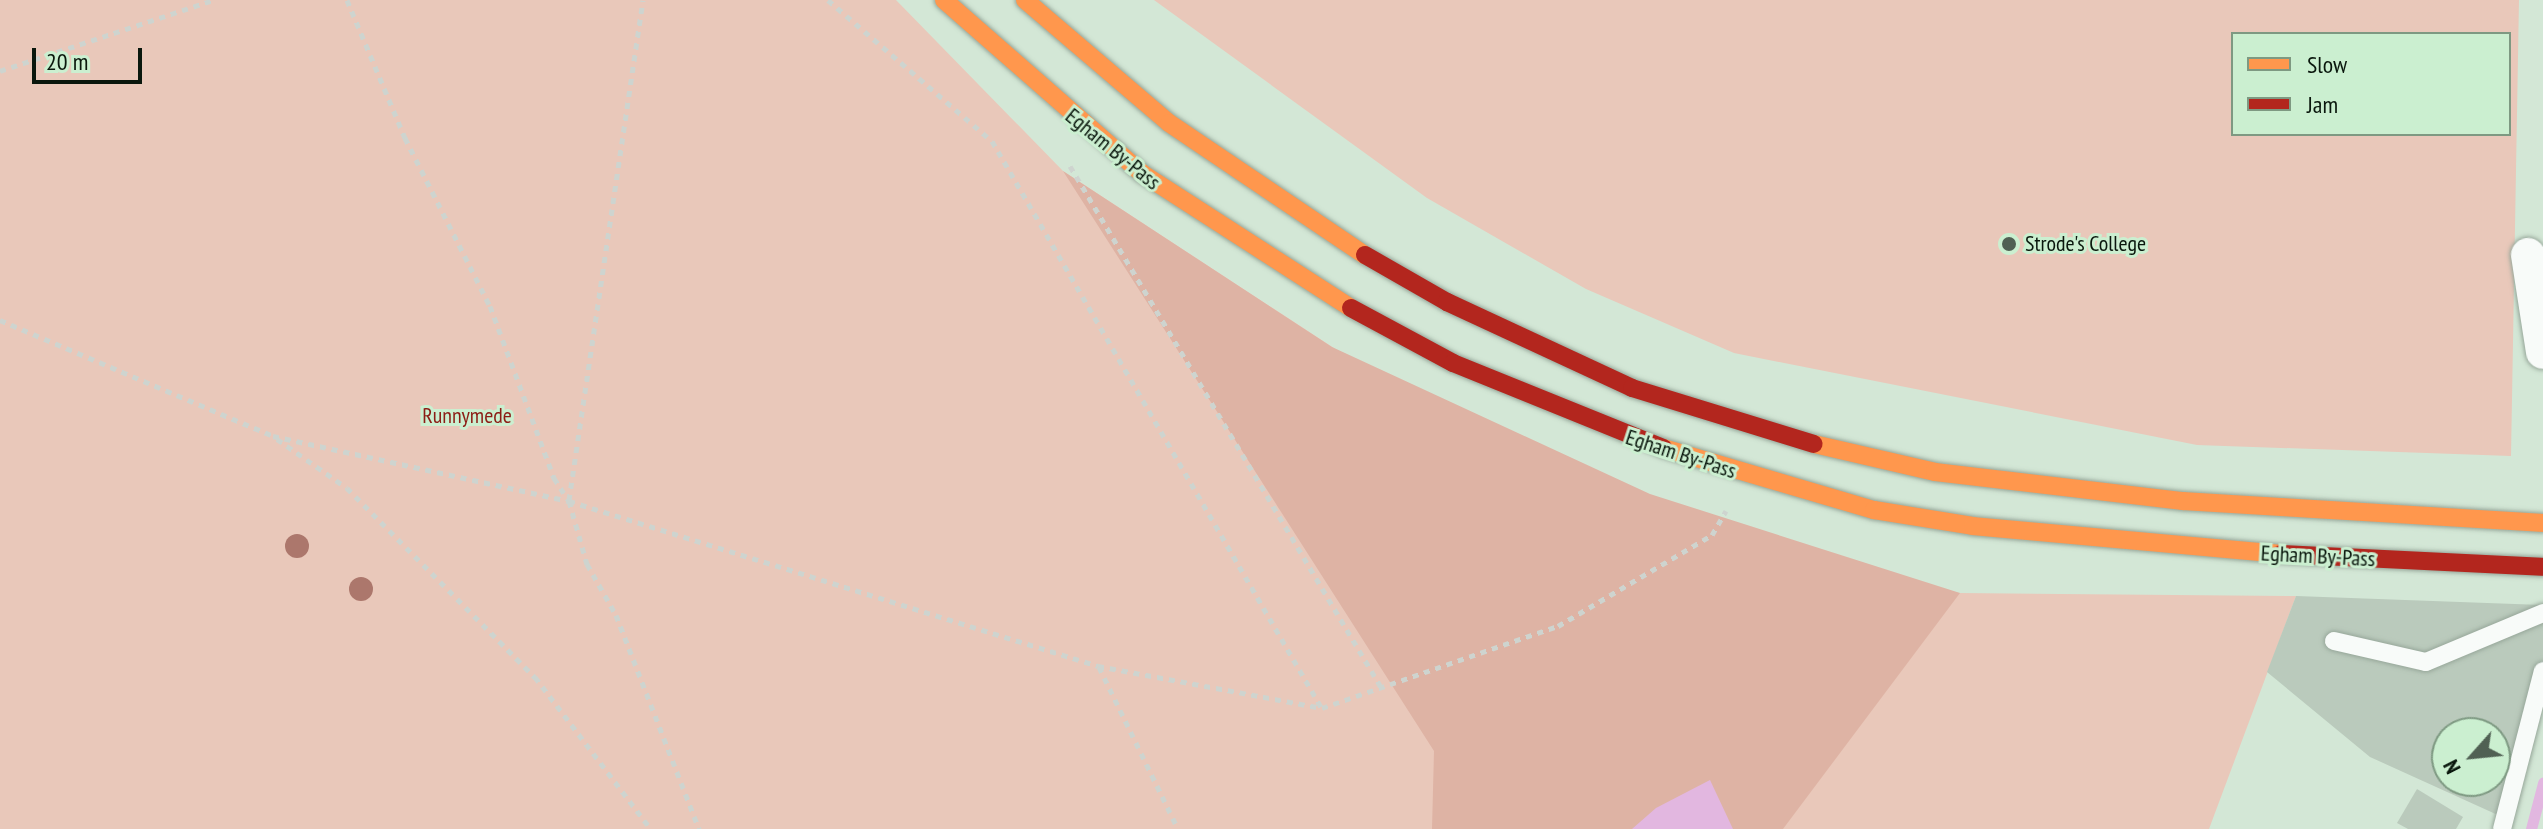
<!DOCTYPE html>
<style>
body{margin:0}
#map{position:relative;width:2543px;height:829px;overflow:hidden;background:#d3e7d6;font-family:"PT Sans Narrow",sans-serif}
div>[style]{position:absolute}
.green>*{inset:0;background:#e9c8ba}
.forest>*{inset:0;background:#deb3a4}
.water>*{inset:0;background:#e2b7e0}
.stream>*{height:11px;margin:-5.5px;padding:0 5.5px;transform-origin:5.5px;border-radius:5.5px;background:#e2b7e0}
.building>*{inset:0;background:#bacabc}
.path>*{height:5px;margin-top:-2.5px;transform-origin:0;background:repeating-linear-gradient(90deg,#ced4cf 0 6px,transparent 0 12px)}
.roads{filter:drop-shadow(0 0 2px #97a79a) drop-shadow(0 0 2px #97a79a)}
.lane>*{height:18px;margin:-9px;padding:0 9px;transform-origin:9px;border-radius:9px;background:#f8fbf9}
.street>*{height:34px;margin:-17px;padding:0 17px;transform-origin:17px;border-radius:17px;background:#f8fbf9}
.slow>*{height:18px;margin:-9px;padding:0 9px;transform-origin:9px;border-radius:9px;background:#ff974d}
.jam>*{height:18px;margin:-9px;padding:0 9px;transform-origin:9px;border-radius:9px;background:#b3261e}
.trees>*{width:24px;height:24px;margin:-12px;border-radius:50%;background:#ac776c}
.dots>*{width:22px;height:22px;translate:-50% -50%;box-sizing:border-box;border:4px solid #cbefd0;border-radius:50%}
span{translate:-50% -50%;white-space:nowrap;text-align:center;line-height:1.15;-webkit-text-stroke:6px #cbefd0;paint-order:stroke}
.street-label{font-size:22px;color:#0a170d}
.poi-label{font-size:22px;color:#0a170d}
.left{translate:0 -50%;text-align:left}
.park-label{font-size:22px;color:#8c1c15}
.legend{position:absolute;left:2231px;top:32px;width:280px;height:104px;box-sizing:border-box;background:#cbefd0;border:2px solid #7e9982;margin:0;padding:10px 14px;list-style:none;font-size:24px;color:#0a170d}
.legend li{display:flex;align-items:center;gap:16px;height:40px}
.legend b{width:40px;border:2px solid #7e9982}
.north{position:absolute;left:2431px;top:717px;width:80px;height:80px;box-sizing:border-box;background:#cbefd0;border:2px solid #7e9982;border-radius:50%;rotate:243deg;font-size:22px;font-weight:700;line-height:32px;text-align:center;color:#0a170d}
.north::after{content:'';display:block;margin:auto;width:28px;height:36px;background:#506053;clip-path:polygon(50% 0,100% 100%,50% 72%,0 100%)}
.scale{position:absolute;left:32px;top:48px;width:110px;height:36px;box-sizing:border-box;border:4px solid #0a170d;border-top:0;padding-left:10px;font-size:24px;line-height:28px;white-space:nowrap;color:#0a170d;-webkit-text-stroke:6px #cbefd0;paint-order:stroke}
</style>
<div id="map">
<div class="green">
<i style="clip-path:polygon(0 0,896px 0,1063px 171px,1664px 564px,1960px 593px,2296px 596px,2209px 829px,0 829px)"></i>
<i style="clip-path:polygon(evenodd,1154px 0,2519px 0,2511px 456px,2197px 445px,1734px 353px,1586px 289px,1427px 198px,1154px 0,2233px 34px,2509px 34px,2509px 134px,2233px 134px,2233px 34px)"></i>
</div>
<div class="forest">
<i style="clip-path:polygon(1063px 171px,1332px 347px,1650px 494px,1960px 593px,1783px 829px,1432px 829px,1434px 751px)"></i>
</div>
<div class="water">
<i style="clip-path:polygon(1710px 780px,1733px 829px,1632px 829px,1656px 808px)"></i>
</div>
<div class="stream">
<i style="left:2531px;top:829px;width:48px;rotate:-75.4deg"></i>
</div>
<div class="building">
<i style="clip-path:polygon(evenodd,2296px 596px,2543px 605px,2543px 671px,2500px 816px,2370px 757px,2267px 672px,2296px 596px,2447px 733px,2495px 733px,2495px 781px,2447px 781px,2447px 733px)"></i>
<i style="clip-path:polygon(2417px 789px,2463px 817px,2456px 829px,2408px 829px,2397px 823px)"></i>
</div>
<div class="path">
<i style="left:347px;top:0;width:150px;rotate:67.2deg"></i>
<i style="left:405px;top:138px;width:188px;rotate:63.2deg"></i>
<i style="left:490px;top:306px;width:184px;rotate:69.6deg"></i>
<i style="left:554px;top:478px;width:27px;rotate:57deg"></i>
<i style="left:569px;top:501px;width:66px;rotate:74.1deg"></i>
<i style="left:587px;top:564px;width:59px;rotate:60.4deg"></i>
<i style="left:616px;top:615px;width:230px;rotate:68.8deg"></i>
<i style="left:828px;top:0;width:216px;rotate:40.7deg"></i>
<i style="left:992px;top:141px;width:655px;rotate:59.83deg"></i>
<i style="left:0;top:71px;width:225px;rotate:-18.4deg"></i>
<i style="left:1070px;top:166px;width:607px;rotate:59.17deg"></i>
<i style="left:0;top:320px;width:297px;rotate:23deg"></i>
<i style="left:273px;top:436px;width:303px;rotate:12.4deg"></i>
<i style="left:569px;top:501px;width:554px;rotate:17.32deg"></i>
<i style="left:1098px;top:666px;width:228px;rotate:10.6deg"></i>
<i style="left:1322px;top:708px;width:250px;rotate:-19.2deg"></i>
<i style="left:1558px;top:626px;width:179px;rotate:-30.6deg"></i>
<i style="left:1712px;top:535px;width:28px;rotate:-60deg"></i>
<i style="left:277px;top:439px;width:85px;rotate:35deg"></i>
<i style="left:347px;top:488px;width:267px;rotate:45.2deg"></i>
<i style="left:535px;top:677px;width:191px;rotate:52.7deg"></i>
<i style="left:569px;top:500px;width:505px;rotate:-81.58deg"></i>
<i style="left:1099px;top:667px;width:180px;rotate:64deg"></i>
</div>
<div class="roads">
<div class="lane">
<i style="left:2334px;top:641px;width:94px;rotate:12.9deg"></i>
<i style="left:2426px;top:662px;width:127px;rotate:-22.7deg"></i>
<i style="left:2502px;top:829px;width:163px;rotate:-75.5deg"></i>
</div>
<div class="street">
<i style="left:2528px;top:255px;width:98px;rotate:81.2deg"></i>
</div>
<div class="slow">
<i style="left:944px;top:0;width:264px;rotate:41.2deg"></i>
<i style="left:1143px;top:174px;width:247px;rotate:32.8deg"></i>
<i style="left:1025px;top:0;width:189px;rotate:40.5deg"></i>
<i style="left:1169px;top:123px;width:236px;rotate:34deg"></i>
<i style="left:1814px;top:444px;width:124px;rotate:13deg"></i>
<i style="left:1935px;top:472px;width:250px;rotate:6.7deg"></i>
<i style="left:2183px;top:501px;width:361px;rotate:3.5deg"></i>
<i style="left:1663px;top:448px;width:220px;rotate:16.4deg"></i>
<i style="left:1874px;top:510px;width:100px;rotate:9.2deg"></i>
<i style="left:1973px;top:526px;width:309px;rotate:5.2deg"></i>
</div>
<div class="jam">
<i style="left:1365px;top:255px;width:95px;rotate:29.8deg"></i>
<i style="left:1447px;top:302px;width:204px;rotate:24.9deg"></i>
<i style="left:1632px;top:388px;width:190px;rotate:17.1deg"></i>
<i style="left:1351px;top:308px;width:116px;rotate:28.3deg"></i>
<i style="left:1453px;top:363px;width:227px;rotate:22deg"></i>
<i style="left:2281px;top:554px;width:262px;rotate:2.8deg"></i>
</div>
</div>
<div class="trees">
<i style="left:297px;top:546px"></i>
<i style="left:361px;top:589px"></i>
</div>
<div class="dots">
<i style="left:2009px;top:244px;background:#506053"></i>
</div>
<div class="street-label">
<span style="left:1113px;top:149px;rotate:39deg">Egham By-Pass</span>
<span style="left:1681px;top:454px;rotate:18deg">Egham By-Pass</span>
<span style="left:2318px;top:556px;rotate:3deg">Egham By-Pass</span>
</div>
<div class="poi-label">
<span class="left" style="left:2025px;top:244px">Strode's College</span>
</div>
<div class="park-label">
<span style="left:467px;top:416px">Runnymede</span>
</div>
<ul class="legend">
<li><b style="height:10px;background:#ff974d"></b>Slow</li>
<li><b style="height:10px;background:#b3261e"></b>Jam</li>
</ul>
<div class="north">N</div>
<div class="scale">20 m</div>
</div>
